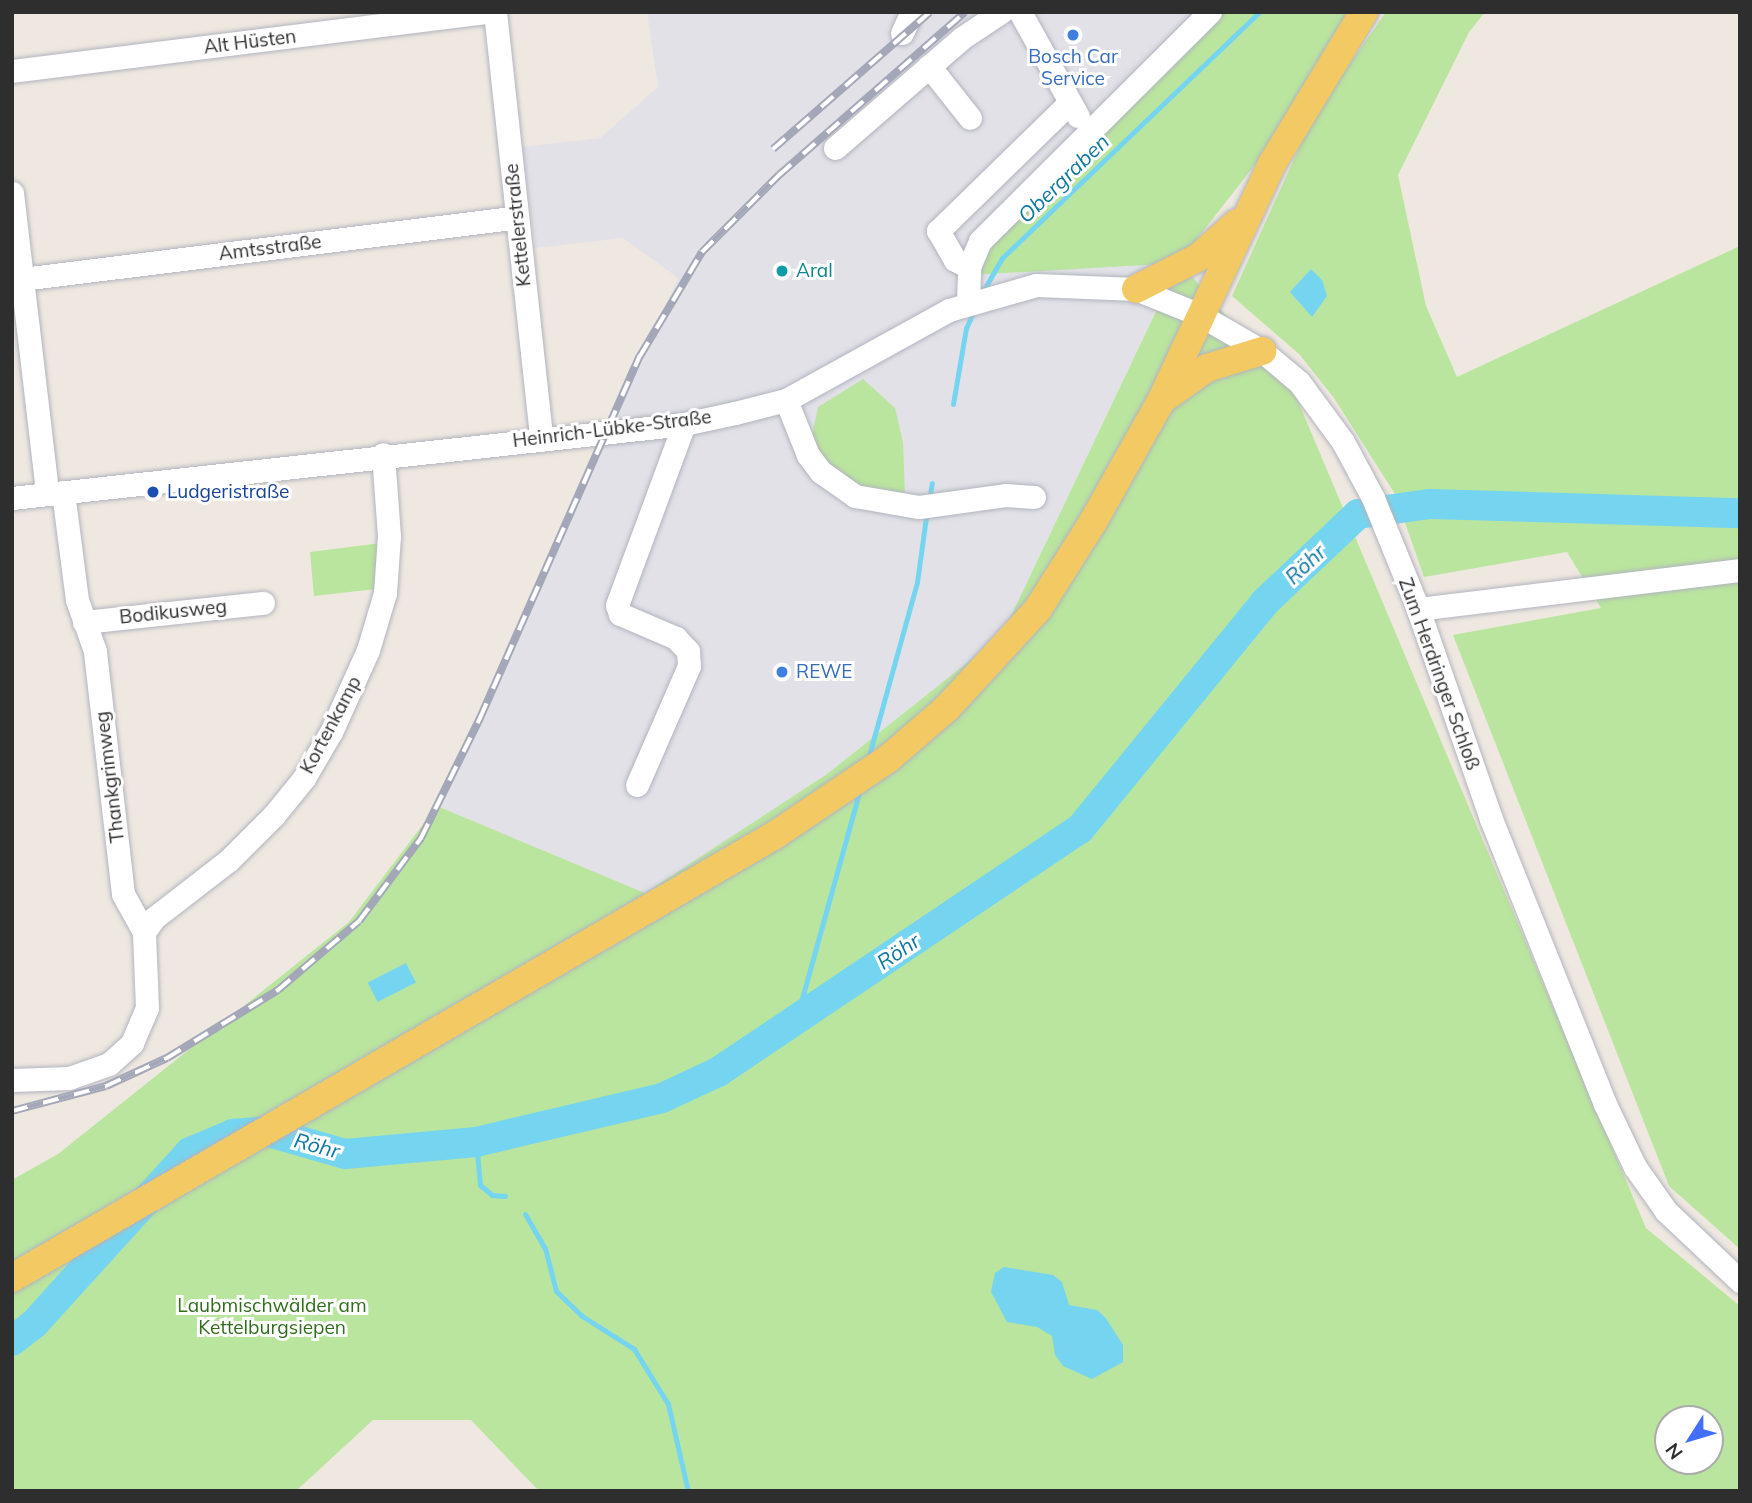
<!DOCTYPE html>
<meta charset="utf-8">
<style>
body{margin:0}
#map{position:relative;width:1752px;height:1503px;overflow:hidden;background:#efe8e1;font-family:Mulish,sans-serif}
div>[style]{position:absolute}
.industrial>*{inset:0;background:#e2e1e8}
.green>*{inset:0;background:#bae59e}
.water>*{inset:0;background:#75d5f0;transform-origin:0 0}
.stream>*{height:5px;margin:-2.5px;padding:0 2.5px;transform-origin:2.5px;border-radius:2.5px;background:#75d5f0}
.river>*{height:30px;margin:-15px;padding:0 15px;transform-origin:15px;border-radius:15px;background:#75d5f0}
.roads{filter:drop-shadow(0 0 2px #b1b4be) drop-shadow(0 0 2px #b1b4be)}
.minor>*{height:23px;margin:-11.5px;padding:0 11.5px;transform-origin:11.5px;border-radius:11.5px;background:#fff}
.major>*{height:28px;margin:-14px;padding:0 14px;transform-origin:14px;border-radius:14px;background:#f2c963}
.rail>*{height:8px;margin-top:-4px;transform-origin:0;background:repeating-linear-gradient(90deg,#fff 0 16px,#a3a7b8 0 32px);box-sizing:border-box;border-block:2px solid #a3a7b8}
.dots>*{width:19px;height:19px;translate:-50% -50%;box-sizing:border-box;border:4px solid #fff;border-radius:50%}
span{translate:-50% -50%;white-space:nowrap;text-align:center;line-height:1.15;-webkit-text-stroke:6px #fff;paint-order:stroke}
.street-label{font-size:19px;color:#2e2e2e}
.shop-label{font-size:19px;color:#366cbe}
.left{translate:0 -50%;text-align:left}
.culture-label{font-size:19px;color:#0d838f}
.transit-label{font-size:19px;color:#164399}
.park-label{font-size:19px;color:#306d1b}
.water-label{font-size:21px;color:#0d76a2;font-style:italic}
.frame{position:absolute;inset:0;border:14px solid #2e2e2e;pointer-events:none}
.north{position:absolute;left:1654px;top:1405px;width:70px;height:70px;box-sizing:border-box;background:#fff;border:2px solid #ababab;border-radius:50%;rotate:233deg;font-size:19px;font-weight:700;line-height:28px;text-align:center;color:#2e2e2e}
.north::after{content:'';display:block;margin:auto;width:24px;height:32px;background:#426efb;clip-path:polygon(50% 0,100% 100%,50% 72%,0 100%)}
</style>
<div id="map">
<div class="industrial">
<i style="clip-path:polygon(647px 12px,1212px 12px,956px 276px,1179px 262px,1002px 635px,827px 774px,645px 893px,437px 806px,678px 278px,623px 238px,536px 248px,522px 147px,600px 138px,658px 87px)"></i>
</div>
<div class="green">
<i style="clip-path:polygon(evenodd,1212px 12px,1374px 12px,1179px 262px,1295px 394px,1646px 1228px,1740px 1306px,1740px 1491px,539px 1491px,471px 1420px,373px 1420px,296px 1491px,12px 1491px,12px 1180px,58px 1154px,349px 922px,437px 806px,645px 893px,827px 774px,1002px 635px,1179px 263px,955px 276px,1212px 12px,1668px 1419px,1710px 1419px,1710px 1461px,1668px 1461px,1668px 1419px)"></i>
<i style="clip-path:polygon(1386px 12px,1485px 12px,1469px 32px,1398px 175px,1426px 306px,1457px 377px,1740px 246px,1740px 1249px,1669px 1186px,1453px 635px,1601px 608px,1567px 552px,1424px 577px,1395px 494px,1334px 398px,1299px 354px,1232px 296px,1315px 113px)"></i>
<i style="clip-path:polygon(863px 379px,895px 408px,903px 442px,905px 496px,874px 493px,850px 483px,828px 467px,811px 440px,818px 407px)"></i>
<i style="clip-path:polygon(381px 543px,376px 589px,314px 596px,310px 552px)"></i>
</div>
<div class="water">
<i style="clip-path:polygon(1311px 269px,1322px 280px,1327px 296px,1312px 317px,1290px 292px)"></i>
<i style="left:406px;top:963px;width:22px;height:43px;rotate:63deg"></i>
<i style="clip-path:polygon(1004px 1267px,1053px 1275px,1062px 1282px,1069px 1305px,1097px 1310px,1105px 1317px,1123px 1345px,1123px 1362px,1092px 1379px,1063px 1366px,1055px 1355px,1052px 1336px,1037px 1327px,1007px 1322px,991px 1292px,995px 1273px)"></i>
</div>
<div class="stream">
<i style="left:982px;top:293px;width:40px;rotate:-60.3deg"></i>
<i style="left:1002px;top:258px;width:356px;rotate:-43.7deg"></i>
<i style="left:953px;top:404px;width:77px;rotate:-80.3deg"></i>
<i style="left:966px;top:328px;width:19px;rotate:-65deg"></i>
<i style="left:929px;top:501px;width:18px;rotate:-81deg"></i>
<i style="left:868px;top:759px;width:184px;rotate:-74.5deg"></i>
<i style="left:917px;top:582px;width:73px;rotate:-82.1deg"></i>
<i style="left:796px;top:1020px;width:240px;rotate:-74.5deg"></i>
<i style="left:476px;top:1142px;width:43px;rotate:84.7deg"></i>
<i style="left:480px;top:1185px;width:16px;rotate:40deg"></i>
<i style="left:492px;top:1195px;width:13px;rotate:4deg"></i>
<i style="left:525px;top:1214px;width:39px;rotate:60deg"></i>
<i style="left:545px;top:1248px;width:44px;rotate:75.7deg"></i>
<i style="left:556px;top:1291px;width:36px;rotate:44deg"></i>
<i style="left:582px;top:1316px;width:62px;rotate:32.4deg"></i>
<i style="left:634px;top:1349px;width:65px;rotate:58.3deg"></i>
<i style="left:668px;top:1404px;width:89px;rotate:77.1deg"></i>
</div>
<div class="river">
<i style="left:12px;top:1341px;width:28px;rotate:-38deg"></i>
<i style="left:34px;top:1324px;width:232px;rotate:-47.8deg"></i>
<i style="left:190px;top:1152px;width:47px;rotate:-22.7deg"></i>
<i style="left:233px;top:1134px;width:32px;rotate:-5deg"></i>
<i style="left:265px;top:1131px;width:83px;rotate:16deg"></i>
<i style="left:345px;top:1154px;width:132px;rotate:-5.2deg"></i>
<i style="left:476px;top:1142px;width:191px;rotate:-13.3deg"></i>
<i style="left:662px;top:1098px;width:62px;rotate:-24.9deg"></i>
<i style="left:718px;top:1072px;width:436px;rotate:-33.9deg"></i>
<i style="left:1080px;top:829px;width:293px;rotate:-50.8deg"></i>
<i style="left:1265px;top:602px;width:128px;rotate:-43.4deg"></i>
<i style="left:1358px;top:514px;width:73px;rotate:-7.9deg"></i>
<i style="left:1430px;top:504px;width:310px;rotate:1.7deg"></i>
</div>
<div class="roads">
<div class="minor">
<i style="left:495px;top:12px;width:427px;rotate:83.8deg"></i>
<i style="left:1020px;top:12px;width:119px;rotate:60.9deg"></i>
<i style="left:902px;top:33px;width:23px;rotate:-65deg"></i>
<i style="left:929px;top:66px;width:66px;rotate:51.7deg"></i>
<i style="left:12px;top:71px;width:480px;rotate:-7.1deg"></i>
<i style="left:835px;top:148px;width:168px;rotate:-40.9deg"></i>
<i style="left:962px;top:38px;width:47px;rotate:-33.7deg"></i>
<i style="left:12px;top:193px;width:302px;rotate:83.3deg"></i>
<i style="left:969px;top:267px;width:16px;rotate:-153deg"></i>
<i style="left:955px;top:260px;width:34px;rotate:-120deg"></i>
<i style="left:938px;top:231px;width:183px;rotate:-44.3deg"></i>
<i style="left:22px;top:279px;width:499px;rotate:-7.1deg"></i>
<i style="left:968px;top:302px;width:35px;rotate:-88deg"></i>
<i style="left:969px;top:267px;width:28px;rotate:-67deg"></i>
<i style="left:980px;top:241px;width:325px;rotate:-44.9deg"></i>
<i style="left:786px;top:400px;width:59px;rotate:68.2deg"></i>
<i style="left:808px;top:455px;width:21px;rotate:53deg"></i>
<i style="left:821px;top:472px;width:42px;rotate:35.2deg"></i>
<i style="left:855px;top:496px;width:65px;rotate:9.8deg"></i>
<i style="left:919px;top:507px;width:87px;rotate:-7.9deg"></i>
<i style="left:1005px;top:495px;width:29px;rotate:4deg"></i>
<i style="left:12px;top:498px;width:676px;rotate:-6.28deg"></i>
<i style="left:684px;top:424px;width:52px;rotate:-12.2deg"></i>
<i style="left:735px;top:413px;width:53px;rotate:-14.3deg"></i>
<i style="left:786px;top:400px;width:186px;rotate:-28.9deg"></i>
<i style="left:949px;top:310px;width:91px;rotate:-16deg"></i>
<i style="left:1036px;top:285px;width:100px;rotate:2.3deg"></i>
<i style="left:1136px;top:289px;width:69px;rotate:22.1deg"></i>
<i style="left:1200px;top:315px;width:72px;rotate:30.1deg"></i>
<i style="left:1262px;top:351px;width:48px;rotate:40deg"></i>
<i style="left:1299px;top:382px;width:74px;rotate:53.7deg"></i>
<i style="left:1343px;top:442px;width:64px;rotate:61.8deg"></i>
<i style="left:1373px;top:498px;width:120px;rotate:67.9deg"></i>
<i style="left:1418px;top:609px;width:222px;rotate:70.8deg"></i>
<i style="left:1491px;top:819px;width:305px;rotate:68.2deg"></i>
<i style="left:1604px;top:1102px;width:72px;rotate:64.5deg"></i>
<i style="left:1635px;top:1167px;width:54px;rotate:54.8deg"></i>
<i style="left:1666px;top:1211px;width:102px;rotate:43.4deg"></i>
<i style="left:1418px;top:609px;width:324px;rotate:-6.9deg"></i>
<i style="left:84px;top:622px;width:180px;rotate:-6.1deg"></i>
<i style="left:637px;top:785px;width:130px;rotate:-66.4deg"></i>
<i style="left:689px;top:666px;width:15px;rotate:-94deg"></i>
<i style="left:688px;top:651px;width:18px;rotate:-133deg"></i>
<i style="left:676px;top:638px;width:61px;rotate:-156.8deg"></i>
<i style="left:620px;top:614px;width:9px;rotate:-108deg"></i>
<i style="left:617px;top:605px;width:193px;rotate:-69.7deg"></i>
<i style="left:144px;top:932px;width:17px;rotate:-54deg"></i>
<i style="left:154px;top:918px;width:95px;rotate:-37.7deg"></i>
<i style="left:229px;top:860px;width:64px;rotate:-45deg"></i>
<i style="left:274px;top:815px;width:48px;rotate:-51deg"></i>
<i style="left:304px;top:778px;width:53px;rotate:-59.6deg"></i>
<i style="left:331px;top:732px;width:90px;rotate:-65.7deg"></i>
<i style="left:368px;top:650px;width:59px;rotate:-73.4deg"></i>
<i style="left:385px;top:593px;width:57px;rotate:-86deg"></i>
<i style="left:389px;top:536px;width:82px;rotate:-94.2deg"></i>
<i style="left:12px;top:1080px;width:57px;rotate:-2deg"></i>
<i style="left:69px;top:1078px;width:42px;rotate:-19.3deg"></i>
<i style="left:109px;top:1064px;width:31px;rotate:-42deg"></i>
<i style="left:132px;top:1043px;width:38px;rotate:-67deg"></i>
<i style="left:147px;top:1008px;width:76px;rotate:-92.3deg"></i>
<i style="left:144px;top:932px;width:43px;rotate:-118.9deg"></i>
<i style="left:123px;top:894px;width:245px;rotate:-96.6deg"></i>
<i style="left:95px;top:651px;width:54px;rotate:-109.4deg"></i>
<i style="left:77px;top:600px;width:109px;rotate:-97.4deg"></i>
</div>
<div class="major">
<i style="left:1136px;top:289px;width:71px;rotate:-26.9deg"></i>
<i style="left:1199px;top:257px;width:51px;rotate:-41.8deg"></i>
<i style="left:1163px;top:399px;width:54px;rotate:-35.2deg"></i>
<i style="left:1207px;top:368px;width:58px;rotate:-17.2deg"></i>
<i style="left:12px;top:1278px;width:882px;rotate:-30.14deg"></i>
<i style="left:775px;top:835px;width:138px;rotate:-34deg"></i>
<i style="left:889px;top:758px;width:78px;rotate:-40.8deg"></i>
<i style="left:948px;top:707px;width:133px;rotate:-47.4deg"></i>
<i style="left:1038px;top:609px;width:103px;rotate:-57.7deg"></i>
<i style="left:1093px;top:522px;width:139px;rotate:-60.7deg"></i>
<i style="left:1161px;top:401px;width:262px;rotate:-64.9deg"></i>
<i style="left:1272px;top:164px;width:178px;rotate:-58.8deg"></i>
</div>
</div>
<div class="rail">
<i style="left:773px;top:149px;width:208px;rotate:-41.1deg"></i>
<i style="left:12px;top:1111px;width:97px;rotate:-14.9deg"></i>
<i style="left:106px;top:1086px;width:67px;rotate:-24.7deg"></i>
<i style="left:167px;top:1058px;width:130px;rotate:-31.5deg"></i>
<i style="left:278px;top:990px;width:106px;rotate:-40.4deg"></i>
<i style="left:359px;top:921px;width:104px;rotate:-53.2deg"></i>
<i style="left:421px;top:838px;width:134px;rotate:-63.8deg"></i>
<i style="left:480px;top:718px;width:396px;rotate:-66.2deg"></i>
<i style="left:640px;top:356px;width:121px;rotate:-59.2deg"></i>
<i style="left:702px;top:252px;width:109px;rotate:-45deg"></i>
<i style="left:779px;top:175px;width:247px;rotate:-41.2deg"></i>
</div>
<div class="dots">
<i style="left:1073px;top:35px;background:#3f7fe0"></i>
<i style="left:782px;top:271px;background:#0f9aa8"></i>
<i style="left:153px;top:492px;background:#1a4fb4"></i>
<i style="left:782px;top:672px;background:#3f7fe0"></i>
</div>
<div class="street-label">
<span style="left:250px;top:42px;rotate:-7deg">Alt Hüsten</span>
<span style="left:518px;top:225px;rotate:-96deg">Kettelerstraße</span>
<span style="left:270px;top:248px;rotate:-7deg">Amtsstraße</span>
<span style="left:612px;top:429px;rotate:-7deg">Heinrich-Lübke-Straße</span>
<span style="left:173px;top:612px;rotate:-6deg">Bodikusweg</span>
<span style="left:1439px;top:674px;rotate:70deg">Zum Herdringer Schloß</span>
<span style="left:331px;top:725px;rotate:-62deg">Kortenkamp</span>
<span style="left:110px;top:777px;rotate:-97deg">Thankgrimweg</span>
</div>
<div class="shop-label">
<span style="left:1073px;top:68px">Bosch Car<br>Service</span>
<span class="left" style="left:796px;top:672px">REWE</span>
</div>
<div class="culture-label">
<span class="left" style="left:796px;top:271px">Aral</span>
</div>
<div class="transit-label">
<span class="left" style="left:167px;top:492px">Ludgeristraße</span>
</div>
<div class="park-label">
<span style="left:272px;top:1317px">Laubmischwälder am<br>Kettelburgsiepen</span>
</div>
<div class="water-label">
<span style="left:1063px;top:178px;rotate:-44deg">Obergraben</span>
<span style="left:1305px;top:564px;rotate:-43deg">Röhr</span>
<span style="left:898px;top:951px;rotate:-34deg">Röhr</span>
<span style="left:317px;top:1145px;rotate:15deg">Röhr</span>
</div>
<div class="frame"></div>
<div class="north">N</div>
</div>
